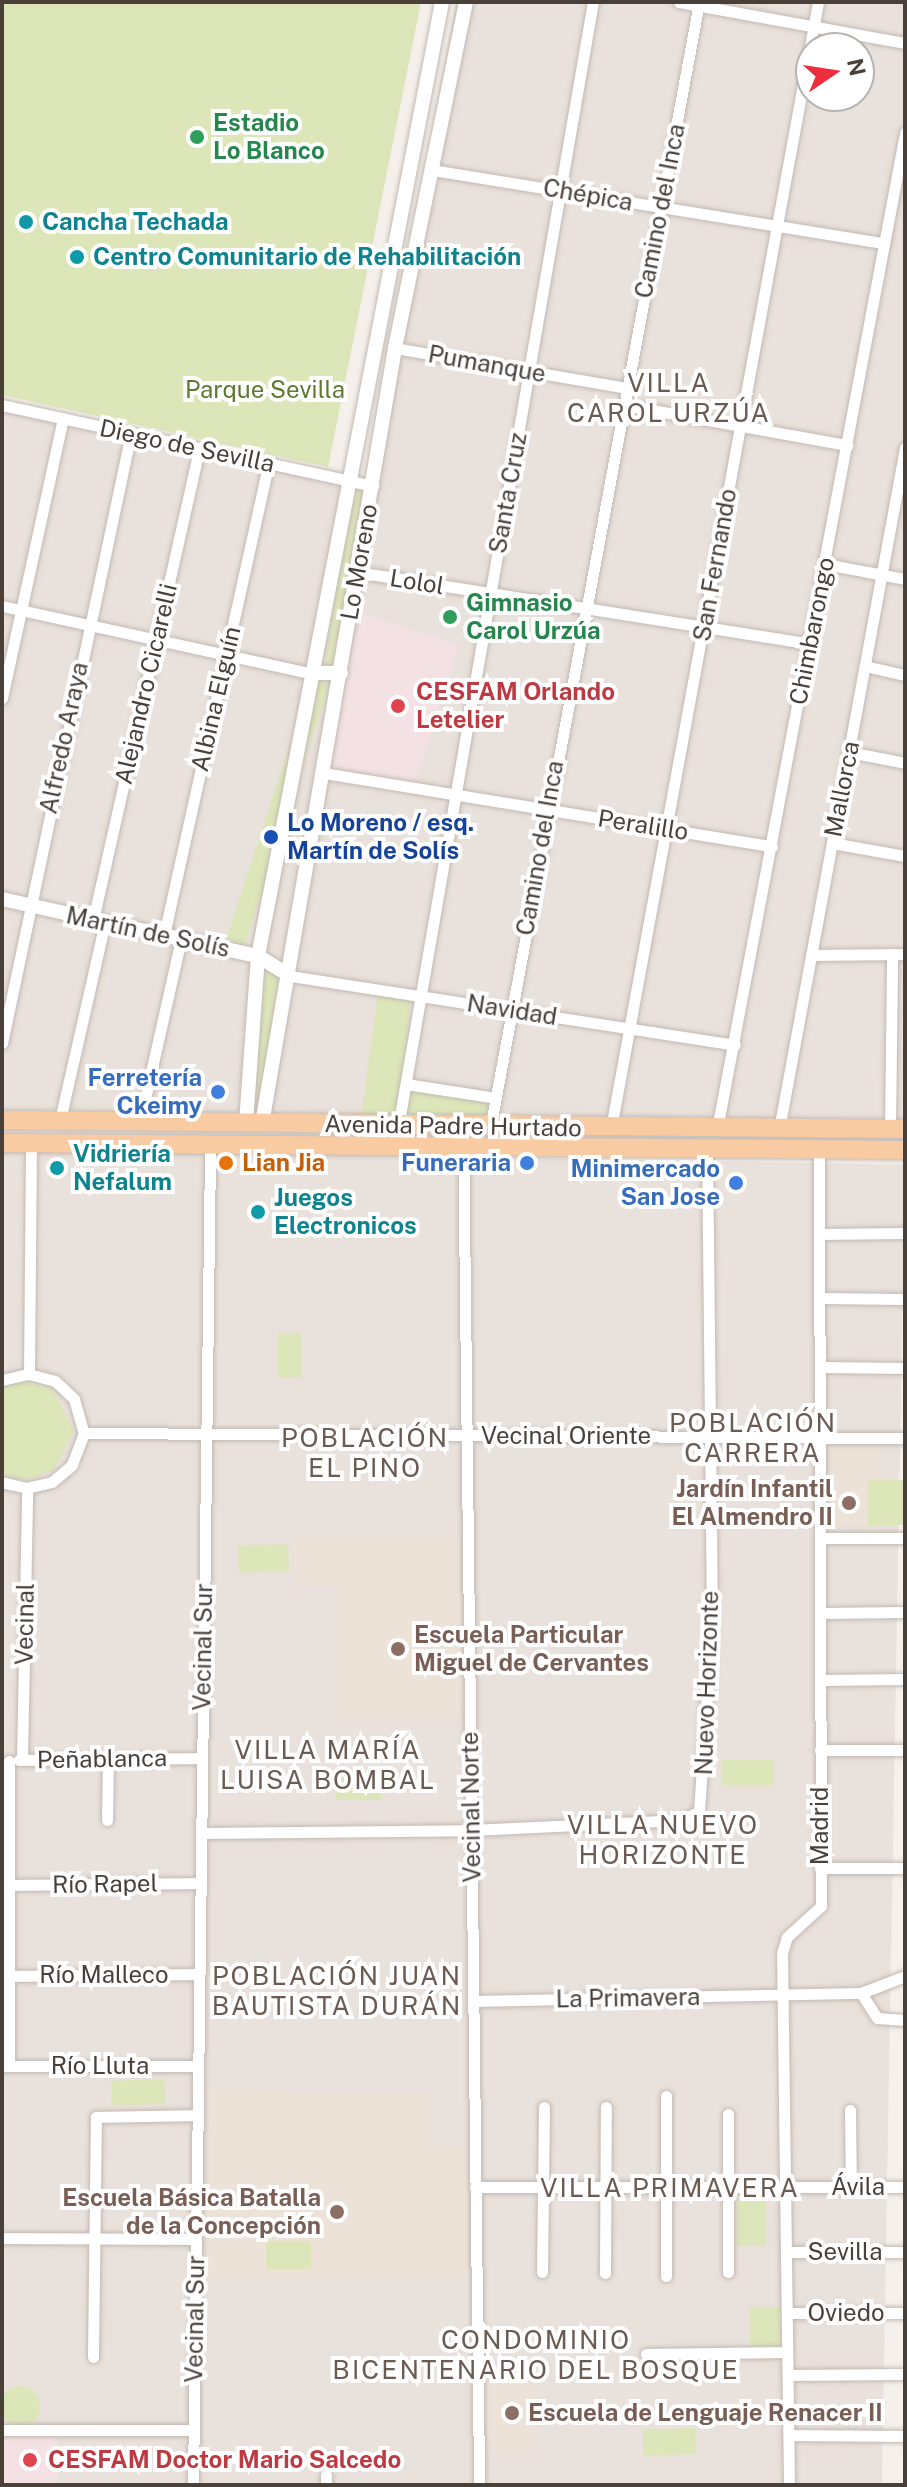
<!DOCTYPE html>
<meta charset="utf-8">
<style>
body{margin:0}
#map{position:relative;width:907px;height:2487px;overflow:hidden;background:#f5f0ec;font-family:"Public Sans",sans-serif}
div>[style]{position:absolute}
.residential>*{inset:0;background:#e9e1db;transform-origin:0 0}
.education>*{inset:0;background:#ede2d7;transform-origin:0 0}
.medical>*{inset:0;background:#f4e1e3;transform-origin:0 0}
.green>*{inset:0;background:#dce6b8;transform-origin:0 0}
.round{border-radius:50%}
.roads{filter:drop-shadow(0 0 2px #c3b9b2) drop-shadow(0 0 2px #c3b9b2)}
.minor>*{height:11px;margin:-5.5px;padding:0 5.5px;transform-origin:5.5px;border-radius:5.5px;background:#fff}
.tertiary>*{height:14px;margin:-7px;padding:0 7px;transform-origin:7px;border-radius:7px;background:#fff}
.primary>*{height:18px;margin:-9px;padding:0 9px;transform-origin:9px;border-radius:9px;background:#f8cba3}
.dots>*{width:22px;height:22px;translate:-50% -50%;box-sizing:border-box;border:4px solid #fff;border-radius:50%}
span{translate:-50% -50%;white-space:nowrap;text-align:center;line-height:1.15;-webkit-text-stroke:8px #fff;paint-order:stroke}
.leisure-label{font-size:24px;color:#27864d;font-weight:700}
.left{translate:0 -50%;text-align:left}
.street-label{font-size:24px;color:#49403a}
.culture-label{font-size:24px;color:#0d838f;font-weight:700}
.park-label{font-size:24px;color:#5d7930}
.health-label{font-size:24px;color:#be3a42;font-weight:700}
.transit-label{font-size:24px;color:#164399;font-weight:700}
.shop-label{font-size:24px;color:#366cbe;font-weight:700}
.right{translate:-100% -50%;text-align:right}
.food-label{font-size:24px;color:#c56008;font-weight:700}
.education-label{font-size:24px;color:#785e54;font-weight:700}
.neighbourhood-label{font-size:26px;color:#6c5b52;letter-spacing:2px}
.frame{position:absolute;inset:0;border:4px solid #49403a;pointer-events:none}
.north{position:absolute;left:795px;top:32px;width:80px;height:80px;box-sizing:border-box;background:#fff;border:2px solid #b6b3b0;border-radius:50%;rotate:77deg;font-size:22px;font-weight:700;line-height:32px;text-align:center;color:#49403a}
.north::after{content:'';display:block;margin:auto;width:28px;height:36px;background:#ec2d3d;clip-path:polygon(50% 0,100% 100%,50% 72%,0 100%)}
</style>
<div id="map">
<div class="residential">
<i style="clip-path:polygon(evenodd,456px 2px,905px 2px,905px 1119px,2px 1110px,2px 405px,366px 478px,456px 2px,811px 48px,859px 48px,859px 96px,811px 96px,811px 48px)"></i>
<i style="left:2px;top:1149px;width:903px;height:1336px;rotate:1deg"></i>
</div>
<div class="education">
<i style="clip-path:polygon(830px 1446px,880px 1446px,880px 1481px,868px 1481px,868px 1526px,831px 1526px)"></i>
<i style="clip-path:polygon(458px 1536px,459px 1713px,337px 1713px,337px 1587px,295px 1586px,294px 1537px)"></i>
<i style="clip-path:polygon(209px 2090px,432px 2092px,430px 2146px,467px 2147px,467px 2277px,207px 2277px)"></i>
<i style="left:487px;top:2376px;width:49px;height:74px"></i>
</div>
<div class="medical">
<i style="left:363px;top:614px;width:101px;height:156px;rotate:18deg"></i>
<i style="left:58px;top:2433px;width:52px;height:56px;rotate:90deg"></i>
</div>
<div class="green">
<i style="clip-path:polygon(2px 2px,421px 2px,328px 467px,2px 395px)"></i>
<i style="left:350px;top:490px;width:14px;height:177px;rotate:8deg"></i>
<i style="left:311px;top:679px;width:19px;height:274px;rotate:18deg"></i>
<i style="clip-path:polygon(260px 966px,278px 973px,264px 1091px,257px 1095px,251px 1092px)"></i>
<i style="clip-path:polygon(378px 993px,410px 998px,402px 1088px,489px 1102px,484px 1122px,361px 1118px)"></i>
<i style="left:278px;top:1333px;width:23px;height:45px"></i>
<i style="clip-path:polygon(20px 1381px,52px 1389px,74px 1430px,54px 1470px,25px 1480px,2px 1473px,2px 1387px)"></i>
<i style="left:905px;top:1480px;width:45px;height:37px;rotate:90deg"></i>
<i style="left:288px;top:1544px;width:27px;height:50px;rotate:88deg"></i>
<i style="left:774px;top:1760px;width:25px;height:52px;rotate:90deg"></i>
<i style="left:381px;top:1772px;width:28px;height:45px;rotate:90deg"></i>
<i style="left:164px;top:2079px;width:25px;height:53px;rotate:88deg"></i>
<i style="left:737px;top:2198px;width:29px;height:48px"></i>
<i style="left:266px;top:2241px;width:45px;height:28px"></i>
<i style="left:750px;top:2307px;width:29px;height:41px"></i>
<i class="round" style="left:0;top:2386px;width:40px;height:40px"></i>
<i style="left:695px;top:2428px;width:26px;height:52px;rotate:88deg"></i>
</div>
<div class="roads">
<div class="minor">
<i style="left:679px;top:2px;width:230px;rotate:10.3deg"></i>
<i style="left:432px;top:170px;width:458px;rotate:9.2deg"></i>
<i style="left:395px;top:348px;width:235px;rotate:9.8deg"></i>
<i style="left:2px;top:405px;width:380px;rotate:12.3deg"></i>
<i style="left:624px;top:405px;width:227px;rotate:10.2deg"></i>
<i style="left:825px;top:564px;width:81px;rotate:10.6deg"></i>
<i style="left:357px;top:572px;width:459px;rotate:9deg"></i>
<i style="left:2px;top:606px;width:315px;rotate:12.3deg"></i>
<i style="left:865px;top:666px;width:41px;rotate:12.7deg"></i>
<i style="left:2px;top:698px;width:286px;rotate:-77.7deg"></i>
<i style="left:849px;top:752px;width:57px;rotate:11.1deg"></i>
<i style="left:324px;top:773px;width:454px;rotate:9.3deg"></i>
<i style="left:832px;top:843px;width:74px;rotate:10.1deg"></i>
<i style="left:93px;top:920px;width:484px;rotate:-77.3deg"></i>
<i style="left:164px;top:935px;width:484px;rotate:-77.5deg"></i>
<i style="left:811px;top:955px;width:94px;rotate:-0.6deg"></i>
<i style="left:290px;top:976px;width:450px;rotate:8.8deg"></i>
<i style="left:2px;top:1043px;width:623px;rotate:-78.06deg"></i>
<i style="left:406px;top:1084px;width:91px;rotate:8.8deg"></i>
<i style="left:60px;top:1120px;width:203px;rotate:-77.2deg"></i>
<i style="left:140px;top:1121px;width:187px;rotate:-77.3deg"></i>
<i style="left:398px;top:1127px;width:1142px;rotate:-80.17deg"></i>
<i style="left:463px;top:1128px;width:1357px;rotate:89.32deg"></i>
<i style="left:611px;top:1128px;width:1145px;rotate:-79.58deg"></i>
<i style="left:490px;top:1129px;width:1146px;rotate:-79.49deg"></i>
<i style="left:717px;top:1129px;width:1014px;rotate:-79.31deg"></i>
<i style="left:779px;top:1129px;width:693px;rotate:-79.52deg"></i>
<i style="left:890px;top:1129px;width:175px;rotate:-89.3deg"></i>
<i style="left:819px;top:1234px;width:86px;rotate:-0.7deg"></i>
<i style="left:819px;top:1298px;width:86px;rotate:0.7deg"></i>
<i style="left:820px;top:1367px;width:85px;rotate:0.7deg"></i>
<i style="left:29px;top:1374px;width:231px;rotate:-89.5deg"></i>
<i style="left:2px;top:1380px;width:28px;rotate:-13deg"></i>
<i style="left:29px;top:1374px;width:27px;rotate:15deg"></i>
<i style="left:55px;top:1381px;width:26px;rotate:43deg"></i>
<i style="left:74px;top:1399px;width:35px;rotate:74deg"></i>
<i style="left:84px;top:1433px;width:34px;rotate:111deg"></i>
<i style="left:72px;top:1465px;width:26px;rotate:140deg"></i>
<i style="left:52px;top:1482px;width:26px;rotate:167deg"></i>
<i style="left:27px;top:1488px;width:26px;rotate:-167deg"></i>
<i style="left:84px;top:1433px;width:821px;rotate:0.35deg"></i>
<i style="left:820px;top:1538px;width:85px"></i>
<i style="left:820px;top:1613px;width:85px;rotate:-0.7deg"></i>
<i style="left:820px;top:1680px;width:85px;rotate:-0.7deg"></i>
<i style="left:820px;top:1750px;width:85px"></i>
<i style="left:19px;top:1760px;width:183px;rotate:-0.6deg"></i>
<i style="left:22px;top:1760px;width:272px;rotate:-88.9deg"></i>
<i style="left:9px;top:1761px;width:305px;rotate:90deg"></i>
<i style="left:107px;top:1820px;width:61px;rotate:-89.1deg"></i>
<i style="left:201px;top:1833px;width:270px;rotate:-0.6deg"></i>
<i style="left:471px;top:1830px;width:212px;rotate:-2.7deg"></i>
<i style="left:683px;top:1820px;width:18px;rotate:-29deg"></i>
<i style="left:699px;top:1811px;width:191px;rotate:-86.1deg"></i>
<i style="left:712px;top:1620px;width:471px;rotate:-90.6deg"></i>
<i style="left:820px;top:1868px;width:85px"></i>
<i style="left:9px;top:1885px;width:191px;rotate:-0.6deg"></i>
<i style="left:9px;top:1976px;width:190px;rotate:-0.6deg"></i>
<i style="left:861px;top:1993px;width:30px;rotate:57deg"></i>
<i style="left:877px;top:2018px;width:28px;rotate:4deg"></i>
<i style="left:473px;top:2001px;width:388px;rotate:-1.2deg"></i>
<i style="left:861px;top:1993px;width:47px;rotate:-21.1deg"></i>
<i style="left:3px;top:2066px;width:195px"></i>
<i style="left:850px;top:2110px;width:77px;rotate:89.3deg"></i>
<i style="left:475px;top:2187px;width:430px"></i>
<i style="left:2px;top:2238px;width:194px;rotate:0.3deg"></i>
<i style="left:786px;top:2252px;width:119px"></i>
<i style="left:542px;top:2272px;width:165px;rotate:-89.3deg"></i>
<i style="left:728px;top:2272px;width:158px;rotate:-90deg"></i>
<i style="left:605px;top:2273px;width:166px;rotate:-89.7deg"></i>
<i style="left:666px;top:2276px;width:180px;rotate:-90deg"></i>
<i style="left:787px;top:2313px;width:118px"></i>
<i style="left:646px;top:2354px;width:141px;rotate:-0.8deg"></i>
<i style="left:93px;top:2357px;width:240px;rotate:-89.3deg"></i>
<i style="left:96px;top:2117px;width:102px;rotate:-1.1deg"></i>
<i style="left:788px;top:2375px;width:117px;rotate:-0.5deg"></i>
<i style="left:2px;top:2430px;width:192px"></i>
<i style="left:789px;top:2435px;width:116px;rotate:0.5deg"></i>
<i style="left:326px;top:2475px;width:10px;rotate:90deg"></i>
<i style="left:193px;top:2485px;width:1340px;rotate:-89.27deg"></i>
<i style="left:789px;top:2485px;width:532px;rotate:-90.75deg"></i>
<i style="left:782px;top:1953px;width:17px;rotate:-73deg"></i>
<i style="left:787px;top:1937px;width:46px;rotate:-42.4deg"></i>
<i style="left:821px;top:1906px;width:756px;rotate:-90.15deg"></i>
</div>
<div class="tertiary">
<i style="left:310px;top:673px;width:31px"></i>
<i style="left:2px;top:899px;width:262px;rotate:12.6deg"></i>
<i style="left:258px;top:956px;width:38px;rotate:32deg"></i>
<i style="left:246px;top:1123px;width:167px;rotate:-85.9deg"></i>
<i style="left:258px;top:956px;width:972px;rotate:-79.08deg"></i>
<i style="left:262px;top:1124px;width:787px;rotate:-80.27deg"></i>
<i style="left:395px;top:348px;width:353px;rotate:-78.4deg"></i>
</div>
<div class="primary">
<i style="left:2px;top:1120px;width:903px;rotate:0.57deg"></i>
<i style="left:2px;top:1143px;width:903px;rotate:0.44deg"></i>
</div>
</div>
<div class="dots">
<i style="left:197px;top:137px;background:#2e9e5b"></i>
<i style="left:26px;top:222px;background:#0f9aa8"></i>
<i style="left:77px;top:257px;background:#0f9aa8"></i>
<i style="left:450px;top:617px;background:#2e9e5b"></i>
<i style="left:398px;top:706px;background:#e0444e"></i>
<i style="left:271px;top:837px;background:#1a4fb4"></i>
<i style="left:218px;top:1092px;background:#3f7fe0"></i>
<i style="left:226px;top:1163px;background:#e8710a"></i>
<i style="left:527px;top:1163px;background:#3f7fe0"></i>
<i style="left:57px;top:1168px;background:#0f9aa8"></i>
<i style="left:736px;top:1183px;background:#3f7fe0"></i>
<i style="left:258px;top:1212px;background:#0f9aa8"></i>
<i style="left:849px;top:1503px;background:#8d6e63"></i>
<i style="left:398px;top:1649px;background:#8d6e63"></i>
<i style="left:337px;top:2212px;background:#8d6e63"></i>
<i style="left:512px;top:2413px;background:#8d6e63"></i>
<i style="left:30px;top:2460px;background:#e0444e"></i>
</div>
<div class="leisure-label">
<span class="left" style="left:213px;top:137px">Estadio<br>Lo Blanco</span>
<span class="left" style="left:466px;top:617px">Gimnasio<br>Carol Urzúa</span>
</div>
<div class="street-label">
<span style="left:588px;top:195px;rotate:10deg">Chépica</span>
<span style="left:660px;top:211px;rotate:-79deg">Camino del Inca</span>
<span style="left:487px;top:364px;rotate:10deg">Pumanque</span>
<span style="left:187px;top:446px;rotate:12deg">Diego de Sevilla</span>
<span style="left:508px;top:493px;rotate:-80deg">Santa Cruz</span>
<span style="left:359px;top:562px;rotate:-80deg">Lo Moreno</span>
<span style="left:715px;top:565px;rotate:-80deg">San Fernando</span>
<span style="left:417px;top:582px;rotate:9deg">Lolol</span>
<span style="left:812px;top:631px;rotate:-79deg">Chimbarongo</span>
<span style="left:146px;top:684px;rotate:-77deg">Alejandro Cicarelli</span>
<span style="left:216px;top:699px;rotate:-77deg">Albina Elguín</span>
<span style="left:64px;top:738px;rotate:-78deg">Alfredo Araya</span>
<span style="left:842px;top:789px;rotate:-79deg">Mallorca</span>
<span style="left:643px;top:825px;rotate:9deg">Peralillo</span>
<span style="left:540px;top:848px;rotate:-80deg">Camino del Inca</span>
<span style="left:148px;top:932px;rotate:12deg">Martín de Solís</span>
<span style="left:512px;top:1010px;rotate:9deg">Navidad</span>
<span style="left:453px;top:1126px;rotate:1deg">Avenida Padre Hurtado</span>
<span style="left:566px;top:1436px">Vecinal Oriente</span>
<span style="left:25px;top:1624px;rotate:-89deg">Vecinal</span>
<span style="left:203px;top:1647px;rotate:-89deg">Vecinal Sur</span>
<span style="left:707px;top:1683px;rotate:-88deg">Nuevo Horizonte</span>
<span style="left:102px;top:1759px;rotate:-1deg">Peñablanca</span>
<span style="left:471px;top:1807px;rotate:-91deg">Vecinal Norte</span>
<span style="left:820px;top:1826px;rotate:-90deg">Madrid</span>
<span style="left:105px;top:1884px;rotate:-1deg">Río Rapel</span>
<span style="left:104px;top:1975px">Río Malleco</span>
<span style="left:628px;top:1998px;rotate:-1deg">La Primavera</span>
<span style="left:100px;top:2066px">Río Lluta</span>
<span style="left:858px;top:2187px">Ávila</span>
<span style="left:845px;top:2252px">Sevilla</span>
<span style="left:846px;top:2313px">Oviedo</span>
<span style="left:195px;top:2319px;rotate:-89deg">Vecinal Sur</span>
</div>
<div class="culture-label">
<span class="left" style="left:42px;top:222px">Cancha Techada</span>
<span class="left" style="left:93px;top:257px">Centro Comunitario de Rehabilitación</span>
<span class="left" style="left:73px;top:1168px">Vidriería<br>Nefalum</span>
<span class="left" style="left:274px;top:1212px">Juegos<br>Electronicos</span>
</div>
<div class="park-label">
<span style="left:265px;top:390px">Parque Sevilla</span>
</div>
<div class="health-label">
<span class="left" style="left:416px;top:706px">CESFAM Orlando<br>Letelier</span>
<span class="left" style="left:48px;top:2460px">CESFAM Doctor Mario Salcedo</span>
</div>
<div class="transit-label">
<span class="left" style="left:287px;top:837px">Lo Moreno / esq.<br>Martín de Solís</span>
</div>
<div class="shop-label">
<span class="right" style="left:202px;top:1092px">Ferretería<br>Ckeimy</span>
<span class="right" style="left:511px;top:1163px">Funeraria</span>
<span class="right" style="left:720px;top:1183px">Minimercado<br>San Jose</span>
</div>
<div class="food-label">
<span class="left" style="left:242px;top:1163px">Lian Jia</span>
</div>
<div class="education-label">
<span class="right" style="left:833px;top:1503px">Jardín Infantil<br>El Almendro II</span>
<span class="left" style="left:414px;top:1649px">Escuela Particular<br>Miguel de Cervantes</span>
<span class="right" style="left:321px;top:2212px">Escuela Básica Batalla<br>de la Concepción</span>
<span class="left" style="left:528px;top:2413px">Escuela de Lenguaje Renacer II</span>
</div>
<div class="neighbourhood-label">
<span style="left:669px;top:398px">VILLA<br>CAROL URZÚA</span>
<span style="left:753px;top:1438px">POBLACIÓN<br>CARRERA</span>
<span style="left:365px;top:1453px">POBLACIÓN<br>EL PINO</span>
<span style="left:328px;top:1765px">VILLA MARÍA<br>LUISA BOMBAL</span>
<span style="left:663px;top:1840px">VILLA NUEVO<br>HORIZONTE</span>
<span style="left:337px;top:1991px">POBLACIÓN JUAN<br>BAUTISTA DURÁN</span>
<span style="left:670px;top:2188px">VILLA PRIMAVERA</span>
<span style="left:536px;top:2355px">CONDOMINIO<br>BICENTENARIO DEL BOSQUE</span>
</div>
<div class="frame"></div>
<div class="north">N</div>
</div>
